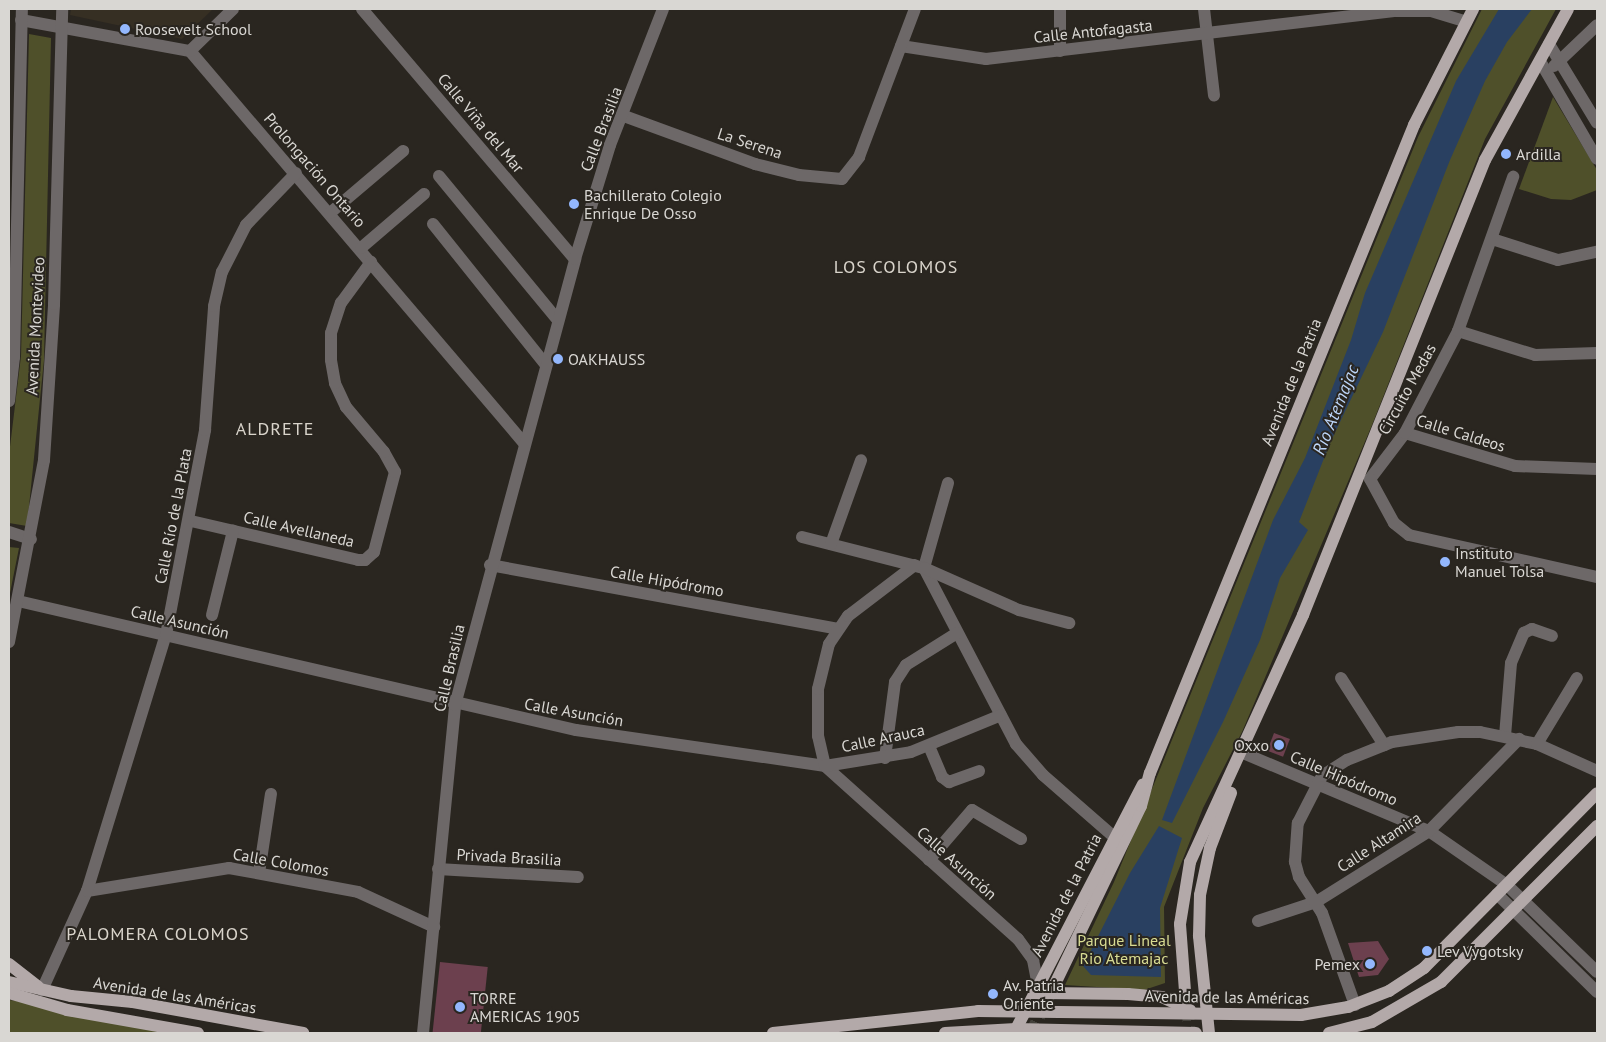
<!DOCTYPE html>
<meta charset="utf-8">
<style>
body{margin:0}
#map{position:relative;width:1606px;height:1042px;overflow:hidden;background:#2a2620;font-family:"PT Sans",sans-serif}
div>[style]{position:absolute}
.built>*{inset:0;background:#362f23}
.green>*{inset:0;background:#4f502a}
.water>*{inset:0;background:#294061}
.building>*{inset:0;background:#6c404e;transform-origin:0 0}
.major-tunnel>*{height:12px;margin-top:-6px;transform-origin:0;background:repeating-linear-gradient(90deg,#44413b 0 12px,transparent 0 18px)}
.minor>*{height:12px;margin:-6px;padding:0 6px;transform-origin:6px;border-radius:6px;background:#6d6868}
.major>*{height:12px;margin:-6px;padding:0 6px;transform-origin:6px;border-radius:6px;background:#b3a9a9}
.dots>*{width:14px;height:14px;translate:-50% -50%;box-sizing:border-box;border:2px solid #2a2620;border-radius:50%}
span{translate:-50% -50%;white-space:nowrap;text-align:center;line-height:1.15;-webkit-text-stroke:4px #2a2620;paint-order:stroke}
.poi-label{font-size:16px;color:#d9d7d3}
.left{translate:0 -50%;text-align:left}
.right{translate:-100% -50%;text-align:right}
.street-label{font-size:16px;color:#d9d7d3}
.park-label{font-size:16px;color:#d8dc93}
.neighbourhood-label{font-size:18px;color:#d9d4cb;letter-spacing:1px}
.water-label{font-size:18px;color:#bcd5f8;font-style:italic}
.frame{position:absolute;inset:0;border:10px solid #d9d7d3;pointer-events:none}
</style>
<div id="map">
<div class="built">
<i style="clip-path:polygon(71px 9px,213px 9px,182px 39px,70px 15px)"></i>
</div>
<div class="green">
<i style="clip-path:polygon(1482px 9px,1556px 9px,1485px 139px,1372px 425px,1242px 732px,1203px 808px,1164px 907px,1165px 983px,1144px 990px,1065px 985px,1114px 882px,1418px 137px)"></i>
<i style="clip-path:polygon(29px 34px,51px 38px,44px 360px,27px 526px,9px 523px,9px 455px,21px 356px)"></i>
<i style="clip-path:polygon(1553px 97px,1597px 170px,1597px 190px,1571px 200px,1551px 199px,1519px 189px)"></i>
<i style="clip-path:polygon(9px 547px,19px 548px,9px 598px)"></i>
<i style="clip-path:polygon(9px 1000px,38px 1004px,174px 1033px,9px 1033px)"></i>
</div>
<div class="water">
<i style="clip-path:polygon(1499px 9px,1532px 9px,1507px 42px,1485px 81px,1450px 160px,1383px 332px,1330px 443px,1299px 522px,1308px 530px,1280px 578px,1260px 640px,1223px 722px,1172px 823px,1162px 820px,1273px 520px,1305px 458px,1351px 340px,1365px 293px,1456px 81px)"></i>
<i style="clip-path:polygon(1159px 826px,1182px 838px,1160px 908px,1161px 977px,1091px 975px,1083px 966px,1130px 873px)"></i>
</div>
<div class="building">
<i style="left:1274px;top:733px;width:17px;height:19px;rotate:21deg"></i>
<i style="clip-path:polygon(1378px 941px,1389px 959px,1378px 975px,1359px 977px,1348px 943px)"></i>
<i style="left:440px;top:962px;width:48px;height:71px;rotate:6deg"></i>
</div>
<div class="major-tunnel">
<i style="left:1185px;top:991px;width:42px;rotate:83.2deg"></i>
<i style="left:1031px;top:1033px;width:52px;rotate:-63.9deg"></i>
</div>
<div class="minor">
<i style="left:362px;top:9px;width:328px;rotate:49.6deg"></i>
<i style="left:1204px;top:9px;width:87px;rotate:83.4deg"></i>
<i style="left:21px;top:20px;width:172px;rotate:10.4deg"></i>
<i style="left:190px;top:51px;width:515px;rotate:49.57deg"></i>
<i style="left:1549px;top:44px;width:92px;rotate:58.7deg"></i>
<i style="left:901px;top:46px;width:86px;rotate:8.7deg"></i>
<i style="left:986px;top:59px;width:413px;rotate:-6.7deg"></i>
<i style="left:1396px;top:11px;width:35px"></i>
<i style="left:1431px;top:11px;width:37px;rotate:17deg"></i>
<i style="left:190px;top:51px;width:60px;rotate:-44.3deg"></i>
<i style="left:1060px;top:51px;width:42px;rotate:-90deg"></i>
<i style="left:1540px;top:61px;width:113px;rotate:59.8deg"></i>
<i style="left:1554px;top:66px;width:59px;rotate:-43.6deg"></i>
<i style="left:624px;top:116px;width:140px;rotate:20.1deg"></i>
<i style="left:755px;top:164px;width:45px;rotate:14deg"></i>
<i style="left:799px;top:175px;width:43px;rotate:5.3deg"></i>
<i style="left:842px;top:179px;width:28px;rotate:-52deg"></i>
<i style="left:859px;top:157px;width:158px;rotate:-69.3deg"></i>
<i style="left:439px;top:176px;width:185px;rotate:50.5deg"></i>
<i style="left:330px;top:213px;width:96px;rotate:-40.3deg"></i>
<i style="left:433px;top:224px;width:179px;rotate:51.3deg"></i>
<i style="left:1492px;top:239px;width:69px;rotate:17.7deg"></i>
<i style="left:1558px;top:260px;width:40px;rotate:-12deg"></i>
<i style="left:361px;top:248px;width:83px;rotate:-40.6deg"></i>
<i style="left:1458px;top:331px;width:81px;rotate:17.3deg"></i>
<i style="left:1535px;top:355px;width:62px;rotate:-1.8deg"></i>
<i style="left:9px;top:401px;width:44px;rotate:-83.5deg"></i>
<i style="left:14px;top:357px;width:348px;rotate:-88.7deg"></i>
<i style="left:1405px;top:433px;width:115px;rotate:16.7deg"></i>
<i style="left:1515px;top:466px;width:82px;rotate:2.1deg"></i>
<i style="left:1370px;top:479px;width:58px;rotate:-52.7deg"></i>
<i style="left:1405px;top:433px;width:115px;rotate:-62.5deg"></i>
<i style="left:1458px;top:331px;width:164px;rotate:-70.3deg"></i>
<i style="left:1370px;top:479px;width:50px;rotate:61.4deg"></i>
<i style="left:1394px;top:523px;width:19px;rotate:39deg"></i>
<i style="left:1409px;top:535px;width:193px;rotate:12.6deg"></i>
<i style="left:948px;top:483px;width:88px;rotate:105.8deg"></i>
<i style="left:924px;top:568px;width:199px;rotate:62.4deg"></i>
<i style="left:1016px;top:744px;width:41px;rotate:48.9deg"></i>
<i style="left:1043px;top:775px;width:94px;rotate:41.1deg"></i>
<i style="left:191px;top:521px;width:171px;rotate:13.1deg"></i>
<i style="left:358px;top:560px;width:7px"></i>
<i style="left:365px;top:560px;width:12px;rotate:-42deg"></i>
<i style="left:374px;top:552px;width:83px;rotate:-75.3deg"></i>
<i style="left:395px;top:472px;width:23px;rotate:-119deg"></i>
<i style="left:384px;top:452px;width:59px;rotate:-130.2deg"></i>
<i style="left:346px;top:407px;width:26px;rotate:-115deg"></i>
<i style="left:335px;top:383px;width:23px;rotate:-100deg"></i>
<i style="left:331px;top:360px;width:27px;rotate:-90deg"></i>
<i style="left:331px;top:333px;width:32px;rotate:-72deg"></i>
<i style="left:341px;top:303px;width:51px;rotate:-53.8deg"></i>
<i style="left:9px;top:532px;width:23px;rotate:18deg"></i>
<i style="left:802px;top:537px;width:126px;rotate:14.3deg"></i>
<i style="left:924px;top:568px;width:104px;rotate:23.9deg"></i>
<i style="left:1019px;top:610px;width:52px;rotate:14.6deg"></i>
<i style="left:831px;top:544px;width:89px;rotate:-70.3deg"></i>
<i style="left:490px;top:565px;width:354px;rotate:10.4deg"></i>
<i style="left:18px;top:601px;width:573px;rotate:13.02deg"></i>
<i style="left:576px;top:730px;width:252px;rotate:8.2deg"></i>
<i style="left:825px;top:766px;width:259px;rotate:41.9deg"></i>
<i style="left:1018px;top:939px;width:26px;rotate:54deg"></i>
<i style="left:1033px;top:960px;width:26px;rotate:79deg"></i>
<i style="left:212px;top:615px;width:87px;rotate:-76deg"></i>
<i style="left:9px;top:642px;width:185px;rotate:-79.1deg"></i>
<i style="left:44px;top:460px;width:156px;rotate:-86.3deg"></i>
<i style="left:54px;top:304px;width:295px;rotate:-88.4deg"></i>
<i style="left:1341px;top:678px;width:80px;rotate:57.3deg"></i>
<i style="left:1505px;top:736px;width:73px;rotate:-85.3deg"></i>
<i style="left:1511px;top:663px;width:33px;rotate:-67deg"></i>
<i style="left:1524px;top:633px;width:9px;rotate:-27deg"></i>
<i style="left:1532px;top:629px;width:21px;rotate:19deg"></i>
<i style="left:1537px;top:744px;width:77px;rotate:-58.8deg"></i>
<i style="left:929px;top:746px;width:34px;rotate:67deg"></i>
<i style="left:942px;top:777px;width:9px;rotate:36deg"></i>
<i style="left:949px;top:782px;width:32px;rotate:-20deg"></i>
<i style="left:1243px;top:753px;width:202px;rotate:22.8deg"></i>
<i style="left:1429px;top:831px;width:95px;rotate:34.7deg"></i>
<i style="left:1507px;top:885px;width:125px;rotate:44deg"></i>
<i style="left:885px;top:758px;width:77px;rotate:-82.5deg"></i>
<i style="left:895px;top:682px;width:20px;rotate:-57deg"></i>
<i style="left:906px;top:665px;width:60px;rotate:-32.1deg"></i>
<i style="left:825px;top:766px;width:31px;rotate:-103deg"></i>
<i style="left:818px;top:736px;width:47px;rotate:-90deg"></i>
<i style="left:818px;top:689px;width:46px;rotate:-76.3deg"></i>
<i style="left:829px;top:644px;width:34px;rotate:-56deg"></i>
<i style="left:848px;top:616px;width:84px;rotate:-37.3deg"></i>
<i style="left:825px;top:766px;width:87px;rotate:-9.2deg"></i>
<i style="left:911px;top:752px;width:97px;rotate:-22.3deg"></i>
<i style="left:929px;top:860px;width:66px;rotate:-49.3deg"></i>
<i style="left:972px;top:810px;width:57px;rotate:30.6deg"></i>
<i style="left:438px;top:869px;width:140px;rotate:3.3deg"></i>
<i style="left:259px;top:873px;width:80px;rotate:-81.4deg"></i>
<i style="left:87px;top:891px;width:144px;rotate:-9.2deg"></i>
<i style="left:229px;top:868px;width:131px;rotate:10.5deg"></i>
<i style="left:358px;top:892px;width:84px;rotate:24.7deg"></i>
<i style="left:1497px;top:894px;width:140px;rotate:44.4deg"></i>
<i style="left:1258px;top:921px;width:61px;rotate:-18.1deg"></i>
<i style="left:1316px;top:902px;width:133px;rotate:-32.1deg"></i>
<i style="left:1429px;top:831px;width:129px;rotate:-45.6deg"></i>
<i style="left:42px;top:990px;width:109px;rotate:-65.6deg"></i>
<i style="left:87px;top:891px;width:268px;rotate:-72.9deg"></i>
<i style="left:166px;top:635px;width:209px;rotate:-79.2deg"></i>
<i style="left:205px;top:430px;width:124px;rotate:-85.8deg"></i>
<i style="left:214px;top:306px;width:35px;rotate:-77deg"></i>
<i style="left:222px;top:272px;width:53px;rotate:-62.9deg"></i>
<i style="left:246px;top:225px;width:72px;rotate:-46.1deg"></i>
<i style="left:1355px;top:1005px;width:98px;rotate:-109.7deg"></i>
<i style="left:1322px;top:913px;width:43px;rotate:-122.6deg"></i>
<i style="left:1299px;top:877px;width:16px;rotate:-105deg"></i>
<i style="left:1295px;top:862px;width:39px;rotate:-86deg"></i>
<i style="left:1298px;top:823px;width:53px;rotate:-62.9deg"></i>
<i style="left:1322px;top:776px;width:30px;rotate:-33deg"></i>
<i style="left:1347px;top:760px;width:48px;rotate:-21.8deg"></i>
<i style="left:1392px;top:742px;width:67px;rotate:-8.6deg"></i>
<i style="left:1458px;top:732px;width:22px"></i>
<i style="left:1480px;top:732px;width:58px;rotate:11.9deg"></i>
<i style="left:1537px;top:744px;width:66px;rotate:24.2deg"></i>
<i style="left:423px;top:1033px;width:330px;rotate:-84.4deg"></i>
<i style="left:455px;top:705px;width:462px;rotate:-74.9deg"></i>
<i style="left:575px;top:259px;width:119px;rotate:-72.9deg"></i>
<i style="left:610px;top:145px;width:146px;rotate:-68.7deg"></i>
</div>
<div class="major">
<i style="left:9px;top:964px;width:37px;rotate:38deg"></i>
<i style="left:9px;top:982px;width:64px;rotate:12.7deg"></i>
<i style="left:71px;top:996px;width:62px;rotate:5.5deg"></i>
<i style="left:133px;top:1002px;width:173px;rotate:10.3deg"></i>
<i style="left:1054px;top:986px;width:200px;rotate:-64.2deg"></i>
<i style="left:1141px;top:806px;width:34px;rotate:-75deg"></i>
<i style="left:1150px;top:773px;width:700px;rotate:-67.83deg"></i>
<i style="left:1414px;top:125px;width:130px;rotate:-63deg"></i>
<i style="left:1185px;top:991px;width:67px;rotate:-94.3deg"></i>
<i style="left:1180px;top:924px;width:63px;rotate:-80.8deg"></i>
<i style="left:1190px;top:862px;width:272px;rotate:-65.4deg"></i>
<i style="left:1303px;top:615px;width:490px;rotate:-68.2deg"></i>
<i style="left:1485px;top:160px;width:172px;rotate:-61.2deg"></i>
<i style="left:9px;top:993px;width:60px;rotate:16.3deg"></i>
<i style="left:67px;top:1010px;width:133px;rotate:10deg"></i>
<i style="left:1032px;top:1003px;width:16px;rotate:-40deg"></i>
<i style="left:1044px;top:993px;width:84px;rotate:0.7deg"></i>
<i style="left:1128px;top:994px;width:34px;rotate:5deg"></i>
<i style="left:1162px;top:997px;width:31px;rotate:25deg"></i>
<i style="left:773px;top:1033px;width:206px;rotate:-6.1deg"></i>
<i style="left:978px;top:1011px;width:323px;rotate:0.7deg"></i>
<i style="left:1301px;top:1015px;width:48px;rotate:-9.7deg"></i>
<i style="left:1348px;top:1007px;width:44px;rotate:-21.3deg"></i>
<i style="left:1389px;top:991px;width:42px;rotate:-33.3deg"></i>
<i style="left:1424px;top:968px;width:246px;rotate:-45.3deg"></i>
<i style="left:945px;top:1033px;width:71px;rotate:-3.2deg"></i>
<i style="left:1016px;top:1029px;width:180px;rotate:1.3deg"></i>
<i style="left:1014px;top:1033px;width:280px;rotate:-62.6deg"></i>
<i style="left:1209px;top:1033px;width:98px;rotate:-95.9deg"></i>
<i style="left:1199px;top:936px;width:41px;rotate:-88.6deg"></i>
<i style="left:1200px;top:895px;width:48px;rotate:-78deg"></i>
<i style="left:1210px;top:848px;width:59px;rotate:-69.1deg"></i>
<i style="left:1329px;top:1033px;width:44px;rotate:-14.3deg"></i>
<i style="left:1372px;top:1022px;width:80px;rotate:-30.1deg"></i>
<i style="left:1441px;top:982px;width:221px;rotate:-45deg"></i>
</div>
<div class="dots">
<i style="left:125px;top:29px;background:#93b7fd"></i>
<i style="left:1506px;top:154px;background:#93b7fd"></i>
<i style="left:574px;top:204px;background:#93b7fd"></i>
<i style="left:558px;top:359px;background:#93b7fd"></i>
<i style="left:1445px;top:562px;background:#93b7fd"></i>
<i style="left:1279px;top:745px;background:#93b7fd"></i>
<i style="left:1427px;top:951px;background:#93b7fd"></i>
<i style="left:1370px;top:964px;background:#93b7fd"></i>
<i style="left:993px;top:994px;background:#93b7fd"></i>
<i style="left:460px;top:1007px;background:#93b7fd"></i>
</div>
<div class="poi-label">
<span class="left" style="left:135px;top:29px">Roosevelt School</span>
<span class="left" style="left:1516px;top:154px">Ardilla</span>
<span class="left" style="left:584px;top:204px">Bachillerato Colegio<br>Enrique De Osso</span>
<span class="left" style="left:568px;top:359px">OAKHAUSS</span>
<span class="left" style="left:1455px;top:562px">Instituto<br>Manuel Tolsa</span>
<span class="right" style="left:1269px;top:745px">Oxxo</span>
<span class="left" style="left:1437px;top:951px">Lev Vygotsky</span>
<span class="right" style="left:1360px;top:964px">Pemex</span>
<span class="left" style="left:1003px;top:994px">Av. Patria<br>Oriente</span>
<span class="left" style="left:470px;top:1007px">TORRE<br>AMERICAS 1905</span>
</div>
<div class="street-label">
<span style="left:1093px;top:31px;rotate:-6deg">Calle Antofagasta</span>
<span style="left:481px;top:123px;rotate:50deg">Calle Viña del Mar</span>
<span style="left:601px;top:129px;rotate:-69deg">Calle Brasilia</span>
<span style="left:750px;top:143px;rotate:18deg">La Serena</span>
<span style="left:315px;top:170px;rotate:49deg">Prolongación Ontario</span>
<span style="left:35px;top:326px;rotate:-87deg">Avenida Montevideo</span>
<span style="left:1291px;top:382px;rotate:-68deg">Avenida de la Patria</span>
<span style="left:1407px;top:389px;rotate:-61deg">Circuito Medas</span>
<span style="left:1461px;top:433px;rotate:17deg">Calle Caldeos</span>
<span style="left:173px;top:516px;rotate:-79deg">Calle Río de la Plata</span>
<span style="left:299px;top:529px;rotate:13deg">Calle Avellaneda</span>
<span style="left:667px;top:581px;rotate:10deg">Calle Hipódromo</span>
<span style="left:180px;top:622px;rotate:13deg">Calle Asunción</span>
<span style="left:449px;top:668px;rotate:-77deg">Calle Brasilia</span>
<span style="left:574px;top:712px;rotate:10deg">Calle Asunción</span>
<span style="left:883px;top:738px;rotate:-12deg">Calle Arauca</span>
<span style="left:1344px;top:778px;rotate:23deg">Calle Hipódromo</span>
<span style="left:1379px;top:842px;rotate:-33deg">Calle Altamira</span>
<span style="left:509px;top:857px;rotate:3deg">Privada Brasilia</span>
<span style="left:281px;top:862px;rotate:10deg">Calle Colomos</span>
<span style="left:957px;top:863px;rotate:42deg">Calle Asunción</span>
<span style="left:1066px;top:895px;rotate:-63deg">Avenida de la Patria</span>
<span style="left:175px;top:995px;rotate:9deg">Avenida de las Américas</span>
<span style="left:1227px;top:997px;rotate:1deg">Avenida de las Américas</span>
</div>
<div class="park-label">
<span style="left:1124px;top:949px">Parque Lineal<br>Rio Atemajac</span>
</div>
<div class="neighbourhood-label">
<span style="left:896px;top:267px">LOS COLOMOS</span>
<span style="left:275px;top:429px">ALDRETE</span>
<span style="left:158px;top:934px">PALOMERA COLOMOS</span>
</div>
<div class="water-label">
<span style="left:1336px;top:410px;rotate:-68deg">Río Atemajac</span>
</div>
<div class="frame"></div>
</div>
